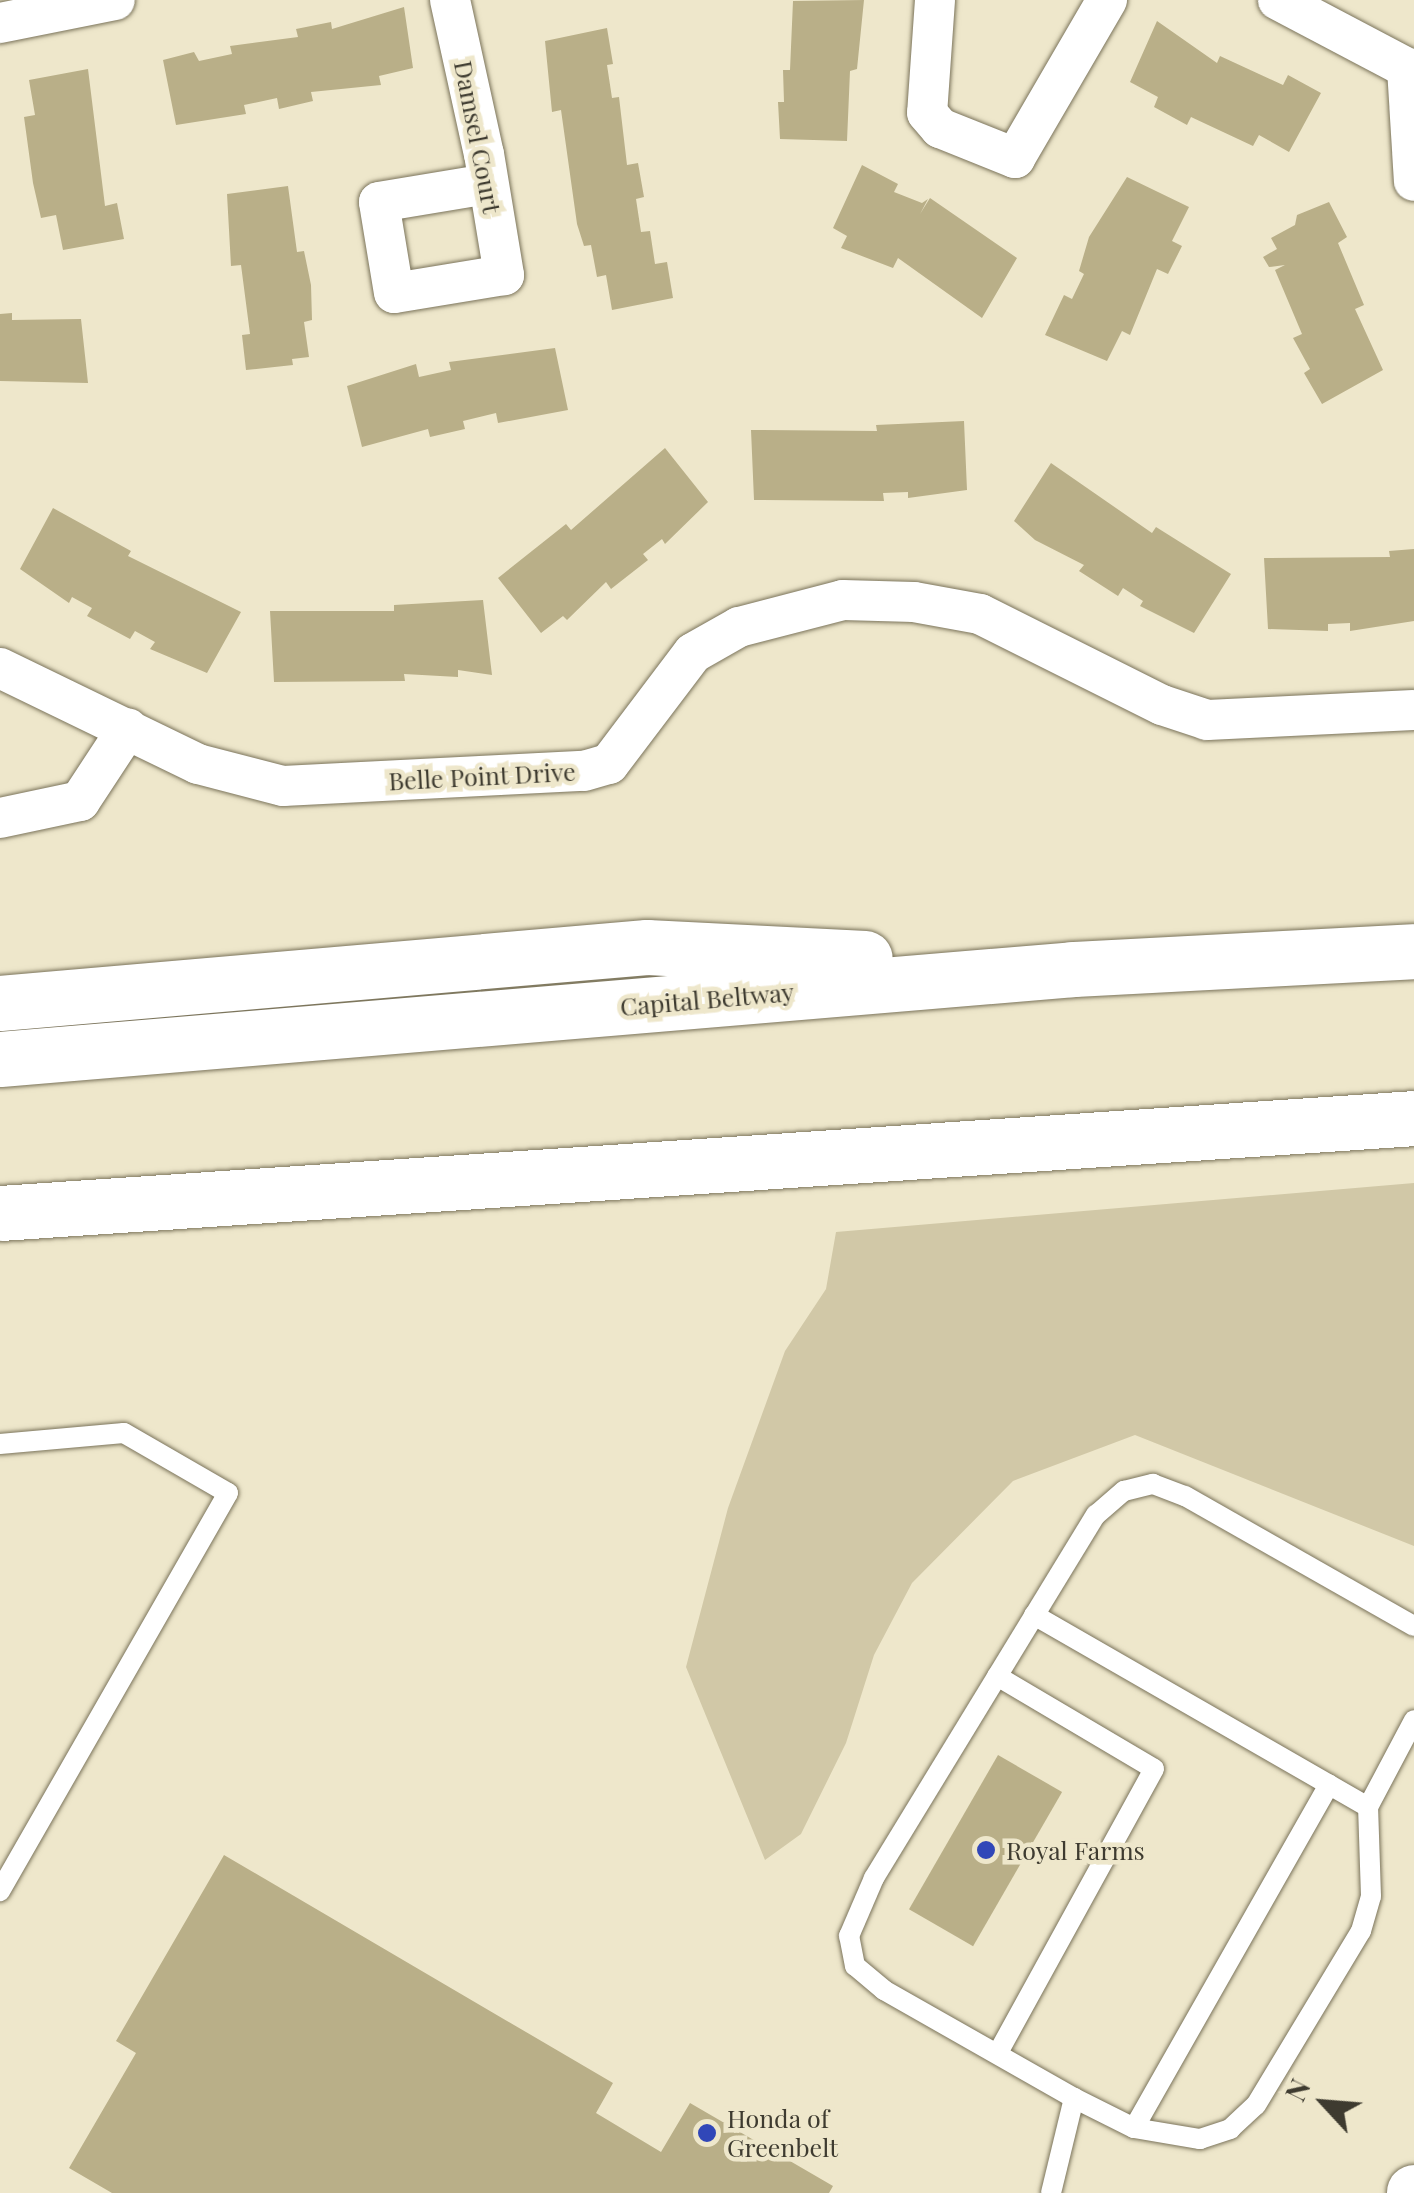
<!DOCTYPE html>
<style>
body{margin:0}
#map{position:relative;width:1414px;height:2193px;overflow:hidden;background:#eee7cb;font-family:"Playfair Display",serif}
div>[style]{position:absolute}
.green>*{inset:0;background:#d1c8a7}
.building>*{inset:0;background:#b9af88;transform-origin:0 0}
.roads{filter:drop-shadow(0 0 2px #7b745b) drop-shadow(0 0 2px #7b745b)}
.lane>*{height:20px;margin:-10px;padding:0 10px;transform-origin:10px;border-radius:10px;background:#fff}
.street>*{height:40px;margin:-20px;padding:0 20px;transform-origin:20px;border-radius:20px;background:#fff}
.primary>*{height:55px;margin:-27.5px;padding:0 27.5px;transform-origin:27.5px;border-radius:27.5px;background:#fff}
.highway>*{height:55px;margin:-27.5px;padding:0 27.5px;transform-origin:27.5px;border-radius:27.5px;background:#fff}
.dots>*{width:28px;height:28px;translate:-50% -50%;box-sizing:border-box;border:5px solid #eee7cb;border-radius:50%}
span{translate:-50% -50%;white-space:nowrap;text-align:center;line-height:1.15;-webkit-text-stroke:9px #eee7cb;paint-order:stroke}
.street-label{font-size:25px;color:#3e3b30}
.poi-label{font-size:25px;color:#3e3b30}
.left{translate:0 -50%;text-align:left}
.north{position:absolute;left:1274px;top:2053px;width:100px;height:100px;-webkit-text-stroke:8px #eee7cb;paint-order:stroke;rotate:296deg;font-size:28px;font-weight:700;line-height:40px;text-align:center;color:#3e3b30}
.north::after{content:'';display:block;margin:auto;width:35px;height:45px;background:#3e3b30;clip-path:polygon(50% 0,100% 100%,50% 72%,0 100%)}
</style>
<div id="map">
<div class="green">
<i style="clip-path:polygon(1414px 1183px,1414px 1546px,1135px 1435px,1013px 1481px,912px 1583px,874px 1655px,846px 1743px,801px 1834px,765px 1860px,686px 1667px,728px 1508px,785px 1351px,826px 1289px,836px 1232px)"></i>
</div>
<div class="building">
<i style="clip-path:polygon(864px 0,857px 69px,850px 71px,847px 141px,780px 139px,778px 102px,784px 102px,783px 70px,790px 70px,793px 1px)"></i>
<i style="clip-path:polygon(404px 7px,413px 68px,379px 76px,381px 85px,311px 92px,313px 101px,279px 109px,277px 98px,244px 105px,246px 114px,176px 125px,163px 60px,194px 52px,199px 61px,232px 54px,230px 46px,298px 37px,296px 29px,331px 22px,332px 29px)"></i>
<i style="clip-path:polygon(1157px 21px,1217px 63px,1220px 56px,1283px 85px,1288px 75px,1321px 93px,1289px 152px,1259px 135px,1253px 146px,1191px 117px,1187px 125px,1154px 107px,1158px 97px,1130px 82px)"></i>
<i style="clip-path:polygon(607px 28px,613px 64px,607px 65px,612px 98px,619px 97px,627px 165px,638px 163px,644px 197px,636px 199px,641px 232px,650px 231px,655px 264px,667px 262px,673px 298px,612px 310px,606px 275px,597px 277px,591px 245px,584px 246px,577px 224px,561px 110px,552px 112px,545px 41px)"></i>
<i style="clip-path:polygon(88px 69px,105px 206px,117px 203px,124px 239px,63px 250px,56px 215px,41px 218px,33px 183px,24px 117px,35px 115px,29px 80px)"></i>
<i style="clip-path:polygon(862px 165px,898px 184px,894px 192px,922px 203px,928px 199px,920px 214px,930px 198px,1017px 258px,982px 318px,898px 258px,893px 268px,841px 248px,847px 236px,833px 228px)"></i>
<i style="clip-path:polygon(1127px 177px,1189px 207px,1172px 241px,1182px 246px,1168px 274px,1157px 269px,1130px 335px,1122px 331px,1107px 361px,1045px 335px,1064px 295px,1072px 299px,1084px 274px,1079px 271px,1089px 237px)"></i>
<i style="clip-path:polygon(288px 186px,297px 252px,304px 251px,311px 285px,312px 320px,304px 322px,309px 357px,292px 359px,293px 365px,246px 370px,242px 335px,250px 334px,241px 265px,231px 266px,227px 194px)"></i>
<i style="clip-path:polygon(1329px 202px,1347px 237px,1338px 243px,1364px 305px,1355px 309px,1383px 370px,1322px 404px,1304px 373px,1310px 369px,1293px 338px,1302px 334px,1275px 270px,1285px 265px,1269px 267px,1263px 257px,1277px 249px,1271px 238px,1295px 225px,1297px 215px)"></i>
<i style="clip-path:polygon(12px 313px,12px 320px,81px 319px,88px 383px,0 381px,0 314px)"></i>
<i style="clip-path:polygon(555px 348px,568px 410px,498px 423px,496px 413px,463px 421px,465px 429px,430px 437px,428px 429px,362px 447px,347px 386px,416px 364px,419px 377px,451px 370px,449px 362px)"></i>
<i style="clip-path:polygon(964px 421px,967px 490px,908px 498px,908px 492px,883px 493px,884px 501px,754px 500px,751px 430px,877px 431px,876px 425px)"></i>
<i style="clip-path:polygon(665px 448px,708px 502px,665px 544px,662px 539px,643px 554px,648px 560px,611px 589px,606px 582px,567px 620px,563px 616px,541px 633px,498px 578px,566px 524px,571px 530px)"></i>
<i style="clip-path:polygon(1051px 463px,1152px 533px,1156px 527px,1231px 574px,1194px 633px,1140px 606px,1143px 601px,1123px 588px,1118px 596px,1079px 571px,1084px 565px,1035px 540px,1014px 521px)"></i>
<i style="clip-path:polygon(53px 508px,131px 551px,128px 556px,241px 612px,207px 673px,150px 649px,155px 642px,135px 631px,130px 639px,87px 616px,92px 608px,72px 597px,69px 603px,20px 569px)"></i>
<i style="clip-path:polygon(1414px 549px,1414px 621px,1350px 631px,1350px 623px,1328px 624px,1328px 631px,1268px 629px,1264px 558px,1390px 557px,1389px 551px)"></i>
<i style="clip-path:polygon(483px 600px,492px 675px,458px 670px,458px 677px,404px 674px,405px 681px,274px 682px,270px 611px,394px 611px,394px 605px)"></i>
<i style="left:998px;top:1755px;width:74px;height:178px;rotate:30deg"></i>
<i style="clip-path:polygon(224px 1855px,613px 2083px,596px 2113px,661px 2152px,690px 2103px,833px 2186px,829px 2193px,112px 2193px,69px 2168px,136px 2053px,116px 2041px)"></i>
</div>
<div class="roads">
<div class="lane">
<i style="left:0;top:1444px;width:124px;rotate:-5.1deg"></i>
<i style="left:124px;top:1433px;width:120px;rotate:30deg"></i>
<i style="left:228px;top:1493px;width:459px;rotate:119.8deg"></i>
<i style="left:1034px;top:1615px;width:385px;rotate:29.9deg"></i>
<i style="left:1368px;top:1807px;width:98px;rotate:-62.1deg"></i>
<i style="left:997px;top:1676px;width:182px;rotate:30.6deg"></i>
<i style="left:1154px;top:1769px;width:325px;rotate:118.8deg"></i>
<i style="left:1074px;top:2098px;width:67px;rotate:26.6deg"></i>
<i style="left:1134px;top:2128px;width:395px;rotate:-60.4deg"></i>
<i style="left:1134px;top:2128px;width:67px;rotate:9.5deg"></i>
<i style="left:1200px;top:2139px;width:32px;rotate:-18deg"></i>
<i style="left:1230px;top:2129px;width:35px;rotate:-43deg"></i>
<i style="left:1256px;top:2105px;width:203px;rotate:-58.9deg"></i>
<i style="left:1361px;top:1931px;width:36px;rotate:-74deg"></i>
<i style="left:1371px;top:1896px;width:89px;rotate:-91.9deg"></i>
<i style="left:1051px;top:2193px;width:98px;rotate:-76.4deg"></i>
<i style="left:1074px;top:2098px;width:219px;rotate:-150.4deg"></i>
<i style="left:884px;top:1990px;width:38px;rotate:-140deg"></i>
<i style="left:855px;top:1966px;width:31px;rotate:-101deg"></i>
<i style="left:849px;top:1936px;width:63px;rotate:-66.7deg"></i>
<i style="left:874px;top:1878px;width:426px;rotate:-58.6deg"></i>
<i style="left:1096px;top:1515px;width:37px;rotate:-41deg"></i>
<i style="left:1124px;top:1491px;width:30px;rotate:-14deg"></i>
<i style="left:1153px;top:1484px;width:34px;rotate:21deg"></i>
<i style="left:1185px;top:1496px;width:263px;rotate:29.6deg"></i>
</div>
<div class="street">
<i style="left:450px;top:0;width:158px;rotate:77.6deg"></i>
<i style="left:484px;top:154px;width:123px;rotate:80.6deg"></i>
<i style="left:504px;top:275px;width:111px;rotate:170.7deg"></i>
<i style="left:394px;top:293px;width:92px;rotate:-99.4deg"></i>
<i style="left:379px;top:202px;width:110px;rotate:-9.4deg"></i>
<i style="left:935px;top:0;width:113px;rotate:94deg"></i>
<i style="left:927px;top:113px;width:20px;rotate:49deg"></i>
<i style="left:940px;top:128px;width:81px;rotate:21.8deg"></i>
<i style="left:1015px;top:158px;width:183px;rotate:-59.8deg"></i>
<i style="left:1278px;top:0;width:146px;rotate:27.8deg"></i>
<i style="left:1407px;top:68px;width:113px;rotate:86.5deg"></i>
<i style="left:0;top:23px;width:117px;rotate:-11.3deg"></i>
<i style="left:0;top:668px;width:220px;rotate:25.9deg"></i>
<i style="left:198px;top:764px;width:88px;rotate:14.5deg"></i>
<i style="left:283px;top:786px;width:301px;rotate:-2.9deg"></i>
<i style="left:584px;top:771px;width:26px;rotate:-16deg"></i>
<i style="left:609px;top:764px;width:139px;rotate:-52.9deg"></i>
<i style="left:693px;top:653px;width:53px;rotate:-29.5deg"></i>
<i style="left:739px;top:627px;width:107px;rotate:-14.6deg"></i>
<i style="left:843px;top:600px;width:71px;rotate:1.6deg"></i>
<i style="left:914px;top:602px;width:67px;rotate:10.3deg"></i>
<i style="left:980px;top:614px;width:203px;rotate:26.6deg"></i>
<i style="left:1162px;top:705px;width:47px;rotate:18.4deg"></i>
<i style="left:1207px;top:720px;width:207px;rotate:-2.8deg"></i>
<i style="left:0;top:818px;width:82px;rotate:-12deg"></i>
<i style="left:80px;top:801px;width:87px;rotate:-56.7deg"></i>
</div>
<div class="primary">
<i style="left:1414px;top:2193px;width:1px;rotate:-90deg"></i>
</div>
<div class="highway">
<i style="left:0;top:1003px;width:649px;rotate:-4.95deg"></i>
<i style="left:647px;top:947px;width:218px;rotate:2.9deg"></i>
<i style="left:0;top:1059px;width:1077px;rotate:-4.79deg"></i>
<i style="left:1073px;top:969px;width:341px;rotate:-3deg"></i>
<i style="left:0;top:1213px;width:1417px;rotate:-3.84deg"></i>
</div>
</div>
<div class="dots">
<i style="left:986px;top:1850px;background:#3147b8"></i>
<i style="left:707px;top:2133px;background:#3147b8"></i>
</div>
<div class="street-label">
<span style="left:478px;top:137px;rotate:79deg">Damsel Court</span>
<span style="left:482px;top:776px;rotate:-3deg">Belle Point Drive</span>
<span style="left:707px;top:999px;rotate:-5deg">Capital Beltway</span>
</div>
<div class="poi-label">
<span class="left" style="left:1006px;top:1850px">Royal Farms</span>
<span class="left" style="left:727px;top:2133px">Honda of<br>Greenbelt</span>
</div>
<div class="north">N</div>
</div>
